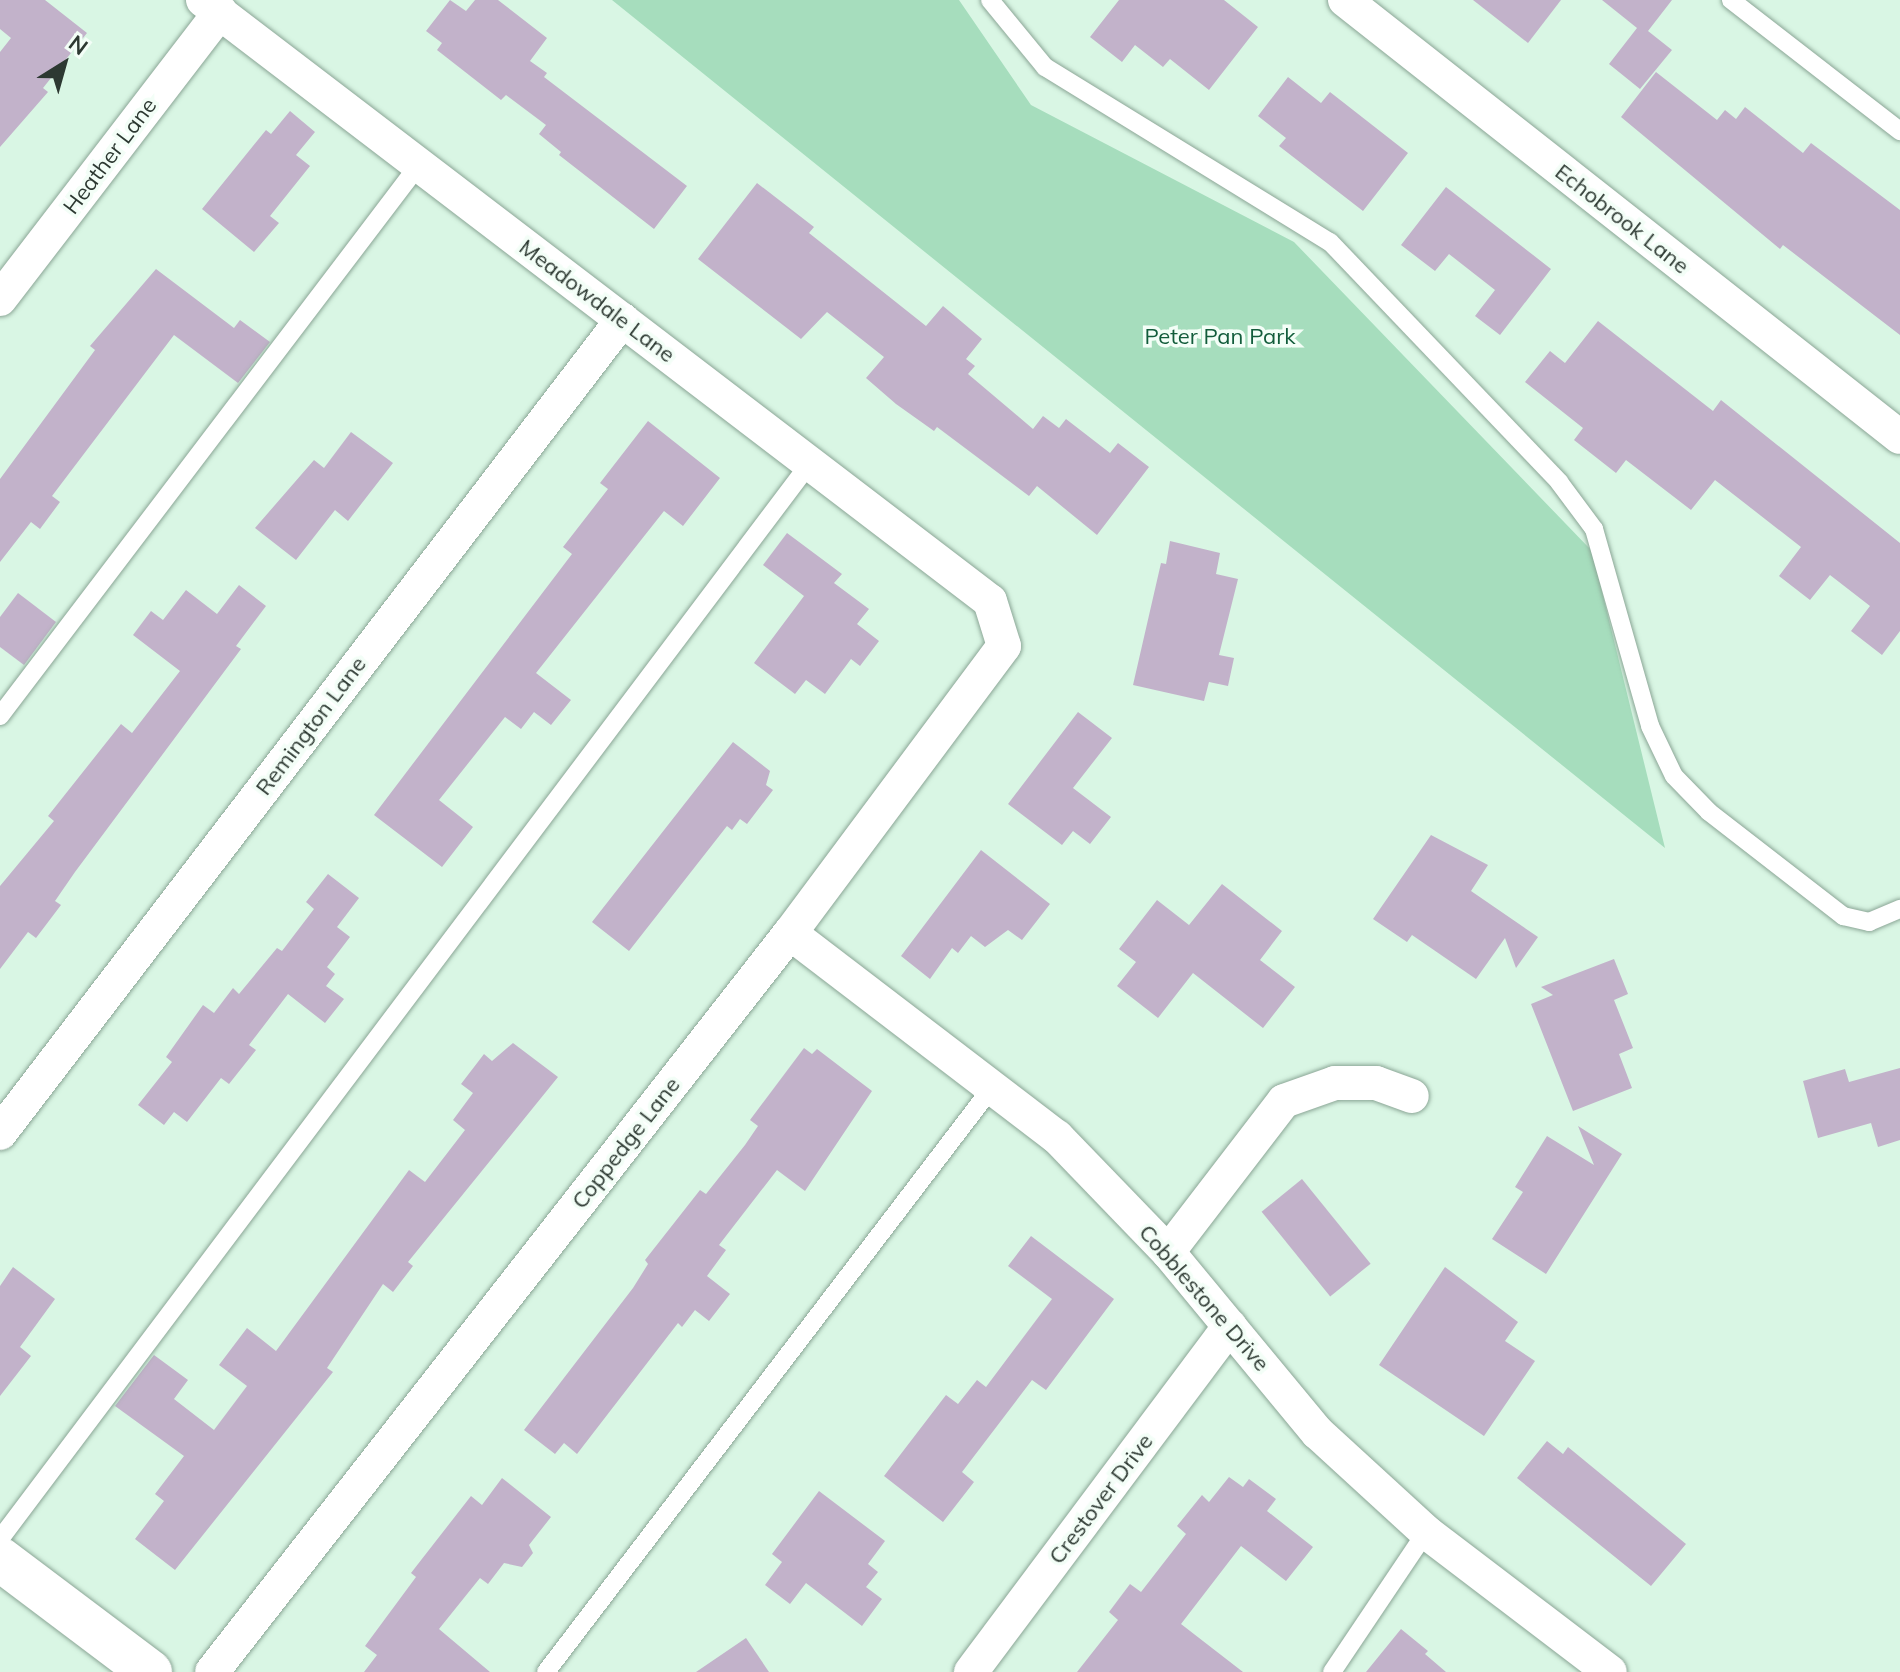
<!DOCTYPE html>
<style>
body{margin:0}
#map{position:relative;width:1900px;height:1672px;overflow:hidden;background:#d9f6e4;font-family:Mulish,sans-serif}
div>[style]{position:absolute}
.green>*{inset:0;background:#a6ddbd}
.building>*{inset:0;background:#c2b2ca;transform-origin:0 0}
.roads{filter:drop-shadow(0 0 2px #8ba696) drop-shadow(0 0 2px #8ba696)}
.lane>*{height:18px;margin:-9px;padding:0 9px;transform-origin:9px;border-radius:9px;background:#fff}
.street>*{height:34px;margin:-17px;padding:0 17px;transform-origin:17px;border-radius:17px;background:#fff}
.secondary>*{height:44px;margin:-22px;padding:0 22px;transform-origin:22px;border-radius:22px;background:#fff}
span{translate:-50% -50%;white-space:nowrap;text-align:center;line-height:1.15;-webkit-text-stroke:7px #f3fef7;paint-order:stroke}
.street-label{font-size:22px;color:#2d3932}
.park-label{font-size:22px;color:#125c3b}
.north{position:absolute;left:24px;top:24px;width:80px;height:80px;-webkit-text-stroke:6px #f3fef7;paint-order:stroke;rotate:37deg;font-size:22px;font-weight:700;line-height:32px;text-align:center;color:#2d3932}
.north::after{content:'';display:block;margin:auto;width:28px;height:36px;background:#2d3932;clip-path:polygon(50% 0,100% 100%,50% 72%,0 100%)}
</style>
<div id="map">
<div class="green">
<i style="clip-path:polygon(612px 0,959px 0,1031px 105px,1294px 242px,1592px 551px,1665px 848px)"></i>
</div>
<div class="building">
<i style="clip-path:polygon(0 0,45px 0,87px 33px,43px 88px,48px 92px,0 147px,0 52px,11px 38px,0 29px)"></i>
<i style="clip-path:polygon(450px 0,466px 11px,475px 0,498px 0,547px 38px,530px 61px,547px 73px,544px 77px,687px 186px,654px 229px,559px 155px,561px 152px,539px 134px,546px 125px,506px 95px,501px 100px,437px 50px,442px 43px,426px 31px)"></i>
<i style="clip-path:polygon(1119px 0,1224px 0,1258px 27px,1209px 90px,1170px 59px,1163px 67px,1135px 45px,1122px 62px,1090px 37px)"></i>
<i style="clip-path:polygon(1473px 0,1561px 0,1528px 43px)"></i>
<i style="clip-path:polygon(1602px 0,1672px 0,1648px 31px,1672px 50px,1640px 89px,1609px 64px,1637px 28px)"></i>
<i style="clip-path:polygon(1656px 72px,1717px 120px,1725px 110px,1736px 119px,1745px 107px,1803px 153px,1811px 143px,1900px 210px,1900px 335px,1783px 245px,1780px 249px,1621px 117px)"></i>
<i style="clip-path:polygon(1288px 77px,1321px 103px,1330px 92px,1408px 153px,1363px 211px,1279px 146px,1286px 138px,1258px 116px)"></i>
<i style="clip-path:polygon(290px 111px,315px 132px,296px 155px,310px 166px,270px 216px,279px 223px,254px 252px,202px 209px,266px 130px,271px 134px)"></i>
<i style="clip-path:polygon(757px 183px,814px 227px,809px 233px,926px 326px,943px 306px,982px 339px,966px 359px,975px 366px,968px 374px,1033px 429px,1043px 416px,1059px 428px,1066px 419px,1110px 453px,1118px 443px,1149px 467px,1097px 535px,1037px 486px,1029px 496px,937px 427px,934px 431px,896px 404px,866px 378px,884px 357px,827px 312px,801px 339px,698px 259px)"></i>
<i style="clip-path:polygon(1446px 187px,1551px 269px,1500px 335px,1475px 316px,1495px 290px,1449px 254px,1435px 271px,1401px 245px)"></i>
<i style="clip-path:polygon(156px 269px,234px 328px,240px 320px,270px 342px,238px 383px,174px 335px,52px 496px,60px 502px,40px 529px,31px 522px,0 562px,0 479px,95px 350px,90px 346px)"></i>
<i style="clip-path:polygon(1598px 321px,1713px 411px,1721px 400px,1900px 543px,1900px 631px,1882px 655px,1851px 631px,1870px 606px,1830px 575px,1810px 600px,1779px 576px,1801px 547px,1715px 480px,1691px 510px,1626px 460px,1616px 473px,1574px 440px,1583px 428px,1525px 382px,1550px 351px,1565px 363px)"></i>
<i style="clip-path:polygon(648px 421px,720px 478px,683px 526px,664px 511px,536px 673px,571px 700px,551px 725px,534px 712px,521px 729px,505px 717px,439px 800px,473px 827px,442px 867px,374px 815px,572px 554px,563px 547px,608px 489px,600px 483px)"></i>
<i style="clip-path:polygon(351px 432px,393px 463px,348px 521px,335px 510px,296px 560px,255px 528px,314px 460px,324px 468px)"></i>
<i style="clip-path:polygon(787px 533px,842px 574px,834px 583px,869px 609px,857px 624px,879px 641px,860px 666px,851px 659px,825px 694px,806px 680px,795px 694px,754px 663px,804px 596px,763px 565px)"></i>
<i style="clip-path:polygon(1170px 541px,1220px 553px,1216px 574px,1238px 579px,1219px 655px,1234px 658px,1228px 686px,1209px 682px,1204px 701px,1133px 685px,1161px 563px,1166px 564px)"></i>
<i style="clip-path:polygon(239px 585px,266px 606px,236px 646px,241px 649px,75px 872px,55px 901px,61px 905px,36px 938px,28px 932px,0 969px,0 886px,54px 821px,48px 816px,121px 724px,132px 733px,180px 671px,133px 635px,151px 611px,163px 620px,186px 590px,217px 614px)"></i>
<i style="clip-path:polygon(18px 593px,56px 622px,24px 665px,0 647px,0 617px)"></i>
<i style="clip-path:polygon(1078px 712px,1112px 738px,1073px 788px,1111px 817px,1090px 844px,1073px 831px,1062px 845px,1008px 804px)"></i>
<i style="clip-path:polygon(733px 742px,770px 771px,766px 785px,773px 790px,747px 824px,740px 819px,732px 830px,727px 826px,629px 951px,592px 922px)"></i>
<i style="clip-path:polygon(1431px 835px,1488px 865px,1471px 891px,1538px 937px,1516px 968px,1505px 938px,1476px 979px,1412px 935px,1407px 942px,1373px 919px)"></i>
<i style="clip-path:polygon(981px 850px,1050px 904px,1022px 940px,1008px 930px,985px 947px,971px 936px,958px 953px,952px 948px,930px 979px,901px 956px)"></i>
<i style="clip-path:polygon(328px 874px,359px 898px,337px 927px,350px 937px,327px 967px,335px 974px,326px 986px,344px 999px,325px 1023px,288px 994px,249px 1045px,256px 1050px,229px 1084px,221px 1078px,187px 1122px,174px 1112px,164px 1125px,138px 1105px,172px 1062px,166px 1057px,203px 1005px,214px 1013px,233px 988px,239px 994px,277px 948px,282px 951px,314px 909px,306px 902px)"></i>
<i style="clip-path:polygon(1222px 884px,1282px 931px,1260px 960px,1295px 987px,1263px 1028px,1193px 973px,1158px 1018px,1117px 986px,1136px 962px,1119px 949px,1157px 900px,1189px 925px)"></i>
<i style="clip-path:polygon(1614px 959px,1628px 994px,1614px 1000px,1633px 1048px,1619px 1054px,1632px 1088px,1573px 1111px,1531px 1004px,1553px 995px,1541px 987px)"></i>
<i style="clip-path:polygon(513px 1043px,558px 1077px,408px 1262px,413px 1266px,393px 1292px,383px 1284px,327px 1368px,333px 1372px,175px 1570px,135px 1539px,164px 1501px,155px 1494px,184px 1456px,115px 1406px,154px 1355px,188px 1380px,174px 1399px,214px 1430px,247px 1386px,219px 1365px,247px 1328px,276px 1351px,409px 1170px,425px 1182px,465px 1130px,453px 1120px,473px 1093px,461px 1084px,484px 1054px,492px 1061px)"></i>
<i style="clip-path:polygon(804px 1048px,812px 1054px,817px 1049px,872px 1091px,805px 1191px,777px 1170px,719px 1245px,726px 1250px,707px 1276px,730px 1294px,709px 1321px,695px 1310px,682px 1327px,678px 1323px,577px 1454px,564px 1443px,555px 1454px,524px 1430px,633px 1288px,648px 1264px,645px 1260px,700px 1190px,706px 1194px,745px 1145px,758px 1126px,750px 1120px)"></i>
<i style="clip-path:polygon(1900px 1068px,1900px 1140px,1878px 1147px,1871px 1123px,1818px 1138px,1803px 1081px,1845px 1069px,1849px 1082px)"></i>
<i style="clip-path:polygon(1578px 1126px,1622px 1154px,1546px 1274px,1492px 1239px,1523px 1192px,1515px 1187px,1547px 1136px,1594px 1165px)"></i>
<i style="left:1302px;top:1179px;width:109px;height:52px;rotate:51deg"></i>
<i style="clip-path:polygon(1031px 1236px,1114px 1299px,1046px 1390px,1032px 1380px,962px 1472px,974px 1482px,943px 1522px,884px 1476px,946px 1395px,958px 1404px,977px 1380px,986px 1387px,1052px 1299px,1008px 1266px)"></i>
<i style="clip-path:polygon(13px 1267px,55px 1299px,20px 1347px,31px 1356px,0 1396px,0 1286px)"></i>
<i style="clip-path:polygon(1445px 1267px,1518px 1322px,1505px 1341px,1535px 1361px,1484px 1436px,1379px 1365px)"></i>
<i style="clip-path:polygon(1547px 1441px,1563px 1454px,1568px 1447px,1686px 1544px,1651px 1586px,1517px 1478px)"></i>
<i style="clip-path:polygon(1229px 1477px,1243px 1487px,1249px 1479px,1276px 1499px,1267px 1511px,1313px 1547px,1286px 1581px,1241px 1546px,1181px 1624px,1243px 1672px,1077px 1672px,1118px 1620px,1109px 1612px,1130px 1584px,1141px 1592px,1186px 1534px,1177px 1526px,1202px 1495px,1209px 1502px)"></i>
<i style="clip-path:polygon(502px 1478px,551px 1517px,529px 1545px,533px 1553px,522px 1567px,504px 1563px,488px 1584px,480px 1578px,439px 1629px,490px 1672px,364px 1672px,377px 1655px,365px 1646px,416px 1577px,411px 1573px,471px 1496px,482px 1505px)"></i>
<i style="clip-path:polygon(819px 1491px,885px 1541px,868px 1564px,878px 1572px,866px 1587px,882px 1599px,862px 1626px,806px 1583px,790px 1604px,765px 1585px,782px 1562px,772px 1554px)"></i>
<i style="clip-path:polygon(1401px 1629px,1428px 1651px,1425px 1654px,1446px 1672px,1366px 1672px)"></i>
<i style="clip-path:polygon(746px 1638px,769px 1672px,696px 1672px)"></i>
</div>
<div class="roads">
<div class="lane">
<i style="left:990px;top:0;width:87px;rotate:50.6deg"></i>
<i style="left:1045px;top:67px;width:334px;rotate:31.6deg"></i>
<i style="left:1330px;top:242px;width:332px;rotate:46.3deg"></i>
<i style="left:1559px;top:482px;width:59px;rotate:53.3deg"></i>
<i style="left:1594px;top:529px;width:205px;rotate:74.1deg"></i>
<i style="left:1650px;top:726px;width:55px;rotate:64.4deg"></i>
<i style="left:1674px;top:776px;width:50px;rotate:45.8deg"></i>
<i style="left:1709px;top:812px;width:170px;rotate:37.8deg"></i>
<i style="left:1843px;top:916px;width:27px;rotate:13deg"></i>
<i style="left:1869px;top:922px;width:34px;rotate:-23deg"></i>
<i style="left:1731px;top:0;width:214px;rotate:37.8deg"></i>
<i style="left:0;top:716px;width:691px;rotate:-52.77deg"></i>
<i style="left:0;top:1539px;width:1347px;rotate:-53.03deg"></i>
<i style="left:546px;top:1672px;width:737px;rotate:-52.66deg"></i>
<i style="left:1332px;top:1672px;width:169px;rotate:-56.1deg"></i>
</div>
<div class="street">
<i style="left:203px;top:0;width:990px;rotate:37.37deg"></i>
<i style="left:990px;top:601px;width:47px;rotate:72.7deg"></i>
<i style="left:1004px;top:646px;width:358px;rotate:126.7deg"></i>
<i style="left:790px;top:933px;width:938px;rotate:128.03deg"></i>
<i style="left:1345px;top:0;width:706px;rotate:38.22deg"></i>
<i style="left:0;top:299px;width:362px;rotate:-52.5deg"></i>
<i style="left:790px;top:933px;width:336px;rotate:37.4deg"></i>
<i style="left:1057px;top:1137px;width:160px;rotate:46deg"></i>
<i style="left:1168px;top:1252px;width:235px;rotate:50.4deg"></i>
<i style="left:1318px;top:1433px;width:147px;rotate:42.5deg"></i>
<i style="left:1426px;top:1532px;width:231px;rotate:37.3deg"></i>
<i style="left:0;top:1133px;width:1024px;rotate:-52.58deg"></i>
<i style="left:1168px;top:1252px;width:190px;rotate:-52.5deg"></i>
<i style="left:1284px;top:1101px;width:54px;rotate:-19.4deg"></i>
<i style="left:1335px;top:1083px;width:41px"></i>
<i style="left:1376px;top:1083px;width:38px;rotate:20deg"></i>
<i style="left:971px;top:1672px;width:432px;rotate:-53.2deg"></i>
</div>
<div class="secondary">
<i style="left:0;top:1559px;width:188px;rotate:37deg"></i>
</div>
</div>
<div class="street-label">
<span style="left:110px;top:156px;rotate:-53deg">Heather Lane</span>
<span style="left:1622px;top:219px;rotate:38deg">Echobrook Lane</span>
<span style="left:597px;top:301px;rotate:37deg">Meadowdale Lane</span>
<span style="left:311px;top:726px;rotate:-53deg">Remington Lane</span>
<span style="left:626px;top:1143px;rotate:-52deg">Coppedge Lane</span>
<span style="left:1204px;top:1298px;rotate:49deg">Cobblestone Drive</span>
<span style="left:1101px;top:1499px;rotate:-53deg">Crestover Drive</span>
</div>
<div class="park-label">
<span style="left:1220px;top:337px">Peter Pan Park</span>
</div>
<div class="north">N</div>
</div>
